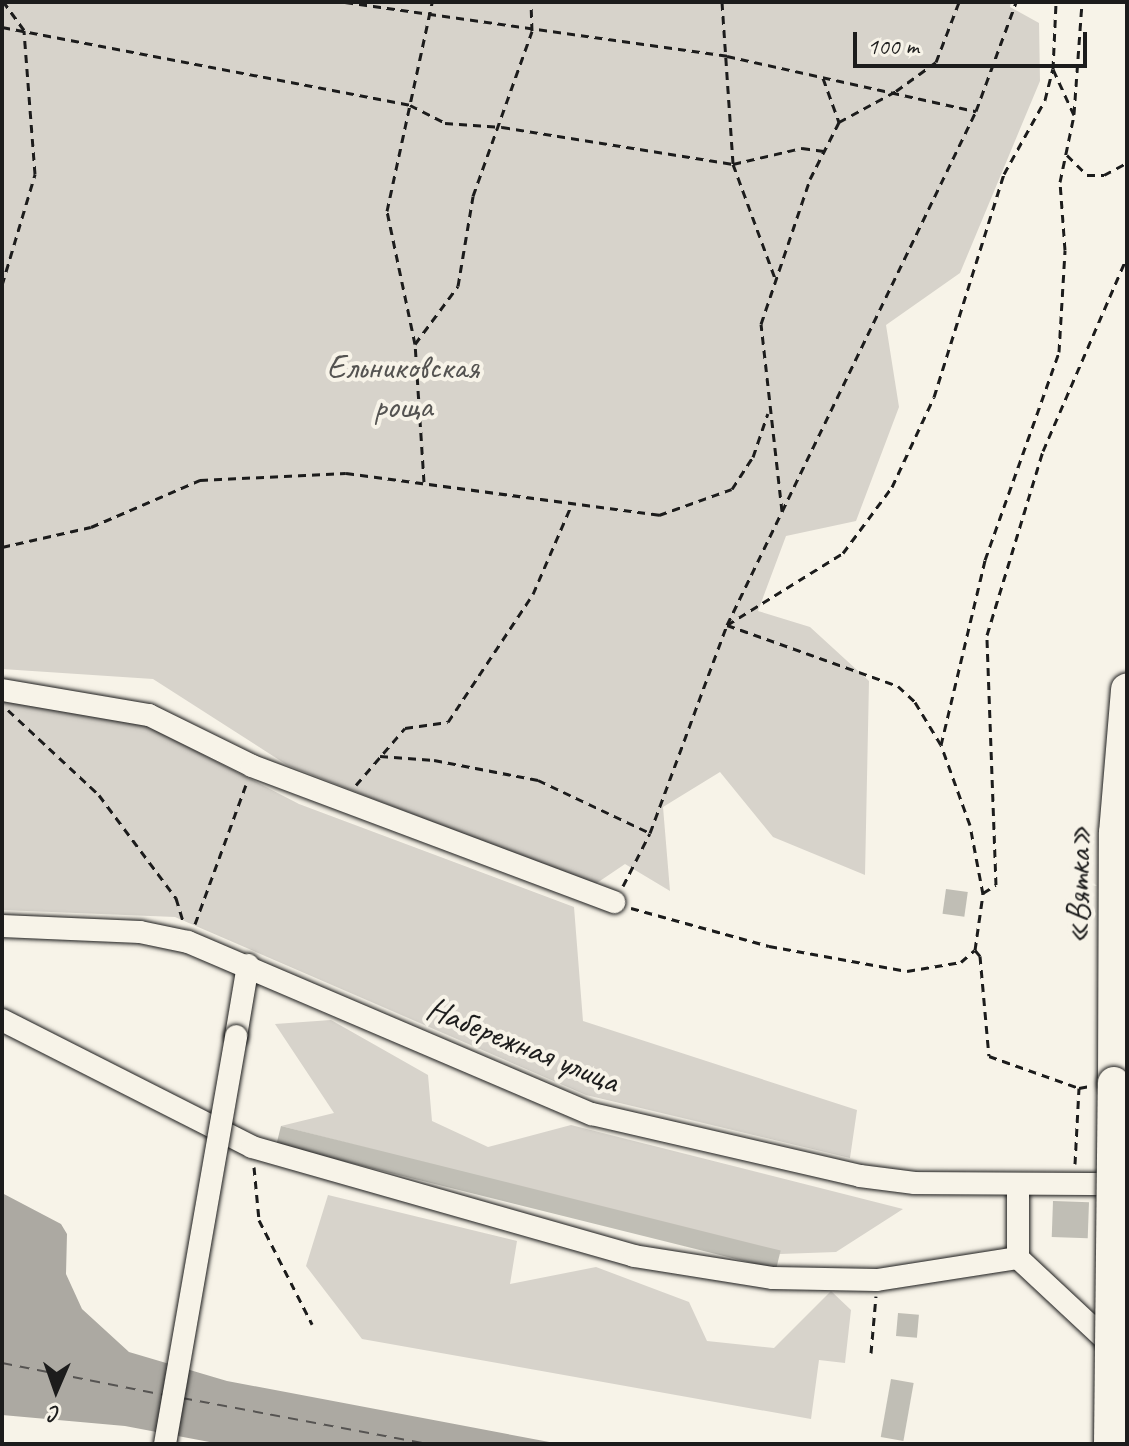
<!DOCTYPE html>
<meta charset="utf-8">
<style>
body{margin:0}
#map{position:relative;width:1129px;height:1446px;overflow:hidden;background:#f7f3e8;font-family:Caveat,sans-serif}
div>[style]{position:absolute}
.green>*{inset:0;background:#d7d3cb}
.water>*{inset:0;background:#aca9a2}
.ferry>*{height:2px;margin-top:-1px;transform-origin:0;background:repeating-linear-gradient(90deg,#565452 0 10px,transparent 0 18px)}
.building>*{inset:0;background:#c0beb5;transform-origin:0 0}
.path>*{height:3px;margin-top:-1.5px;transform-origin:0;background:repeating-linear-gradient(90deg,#1c1c1c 0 8px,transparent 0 14px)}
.roads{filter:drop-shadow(0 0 2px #1c1c1c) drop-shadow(0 0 2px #1c1c1c)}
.minor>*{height:22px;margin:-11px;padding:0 11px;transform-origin:11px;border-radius:11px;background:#f7f3e8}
.highway>*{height:32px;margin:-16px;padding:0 16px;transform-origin:16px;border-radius:16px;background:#f7f3e8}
.bridges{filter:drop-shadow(0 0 2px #1c1c1c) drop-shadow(0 0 2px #1c1c1c)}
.minor-bridge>*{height:22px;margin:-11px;padding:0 11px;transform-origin:11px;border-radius:11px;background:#f7f3e8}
.highway-bridge>*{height:32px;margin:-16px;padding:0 16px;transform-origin:16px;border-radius:16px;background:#f7f3e8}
span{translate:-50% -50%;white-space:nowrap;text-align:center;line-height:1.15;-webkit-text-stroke:8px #f7f3e8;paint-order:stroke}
.park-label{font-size:34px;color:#545351}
.street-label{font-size:34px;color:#1c1c1c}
.frame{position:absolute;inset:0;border:4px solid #1c1c1c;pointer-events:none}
.north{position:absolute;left:16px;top:1350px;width:80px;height:80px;-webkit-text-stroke:6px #f7f3e8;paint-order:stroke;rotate:182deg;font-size:22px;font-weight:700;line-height:32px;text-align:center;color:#1c1c1c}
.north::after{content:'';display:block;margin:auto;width:28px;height:36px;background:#1c1c1c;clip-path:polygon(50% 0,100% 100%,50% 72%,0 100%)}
.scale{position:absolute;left:853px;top:32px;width:234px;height:36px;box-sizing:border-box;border:4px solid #1c1c1c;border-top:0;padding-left:10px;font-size:24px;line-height:28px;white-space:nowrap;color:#1c1c1c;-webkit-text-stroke:6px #f7f3e8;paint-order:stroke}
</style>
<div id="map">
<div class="green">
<i style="clip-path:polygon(2px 2px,1011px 2px,1010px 7px,1039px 23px,1040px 81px,960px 273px,886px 325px,899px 407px,856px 521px,786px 536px,758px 611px,810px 627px,869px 681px,865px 875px,773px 837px,720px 772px,663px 807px,670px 891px,625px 864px,594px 885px,287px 765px,153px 679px,2px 669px)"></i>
<i style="clip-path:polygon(2px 699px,130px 717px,299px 804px,574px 907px,583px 1021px,857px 1110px,850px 1158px,586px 1095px,175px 917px,2px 910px)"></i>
<i style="clip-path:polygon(331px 1020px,428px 1075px,432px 1121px,488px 1147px,571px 1125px,903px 1209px,836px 1252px,780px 1254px,281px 1126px,334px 1113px,275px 1024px)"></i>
<i style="clip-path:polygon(328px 1195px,517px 1241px,510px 1284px,596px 1267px,689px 1302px,707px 1341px,774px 1348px,831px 1291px,851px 1310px,845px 1363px,819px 1360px,811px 1419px,362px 1339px,306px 1266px)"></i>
</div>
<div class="water">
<i style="clip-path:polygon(2px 1193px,61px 1224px,67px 1234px,66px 1274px,82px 1309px,129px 1352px,227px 1381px,560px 1444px,220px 1444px,125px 1426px,2px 1415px)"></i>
</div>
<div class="ferry">
<i style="left:2px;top:1363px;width:164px;rotate:11.2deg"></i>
<i style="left:182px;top:1398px;width:250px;rotate:10.6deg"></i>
</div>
<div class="building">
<i style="left:946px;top:889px;width:22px;height:25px;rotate:8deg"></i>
<i style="left:281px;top:1126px;width:515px;height:19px;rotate:14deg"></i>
<i style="left:1053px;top:1201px;width:36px;height:36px;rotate:2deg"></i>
<i style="left:898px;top:1313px;width:21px;height:23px;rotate:5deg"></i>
<i style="left:891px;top:1379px;width:23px;height:59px;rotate:10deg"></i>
</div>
<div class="path">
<i style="left:345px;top:2px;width:386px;rotate:8deg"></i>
<i style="left:727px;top:56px;width:255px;rotate:12.5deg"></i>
<i style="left:722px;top:2px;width:162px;rotate:86.1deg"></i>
<i style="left:733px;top:164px;width:121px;rotate:69.8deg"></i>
<i style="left:2px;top:27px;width:415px;rotate:10.8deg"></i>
<i style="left:410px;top:105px;width:39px;rotate:27deg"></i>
<i style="left:445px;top:123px;width:57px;rotate:4deg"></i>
<i style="left:502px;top:127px;width:234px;rotate:9.1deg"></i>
<i style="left:733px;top:164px;width:71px;rotate:-13.1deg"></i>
<i style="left:802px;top:148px;width:22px;rotate:8deg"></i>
<i style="left:823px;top:78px;width:47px;rotate:70deg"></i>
<i style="left:1074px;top:114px;width:112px;rotate:-85.9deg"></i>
<i style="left:1067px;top:155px;width:28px;rotate:45deg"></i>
<i style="left:1087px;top:175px;width:17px"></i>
<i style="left:1104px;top:175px;width:26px;rotate:-28deg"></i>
<i style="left:2px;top:285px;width:116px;rotate:-73.4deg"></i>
<i style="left:35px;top:174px;width:144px;rotate:-94.4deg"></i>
<i style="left:24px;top:30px;width:34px;rotate:-126deg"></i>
<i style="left:415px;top:344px;width:72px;rotate:-53.4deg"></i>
<i style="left:458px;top:286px;width:91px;rotate:-80.5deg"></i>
<i style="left:473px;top:196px;width:175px;rotate:-70.3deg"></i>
<i style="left:532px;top:31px;width:29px;rotate:-92deg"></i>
<i style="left:424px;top:482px;width:138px;rotate:-93.7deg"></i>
<i style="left:415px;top:344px;width:136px;rotate:-101.9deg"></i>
<i style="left:387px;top:211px;width:214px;rotate:-77.8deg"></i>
<i style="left:782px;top:511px;width:188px;rotate:-96.4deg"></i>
<i style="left:761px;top:324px;width:153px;rotate:-71.3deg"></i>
<i style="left:810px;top:179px;width:64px;rotate:-63deg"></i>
<i style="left:839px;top:122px;width:65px;rotate:-28.5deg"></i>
<i style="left:896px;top:91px;width:49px;rotate:-35.9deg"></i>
<i style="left:936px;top:62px;width:64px;rotate:-69deg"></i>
<i style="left:2px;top:547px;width:91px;rotate:-12.7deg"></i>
<i style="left:91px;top:527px;width:119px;rotate:-23.3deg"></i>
<i style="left:200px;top:480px;width:146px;rotate:-2.7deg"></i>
<i style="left:346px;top:473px;width:316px;rotate:7.6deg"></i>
<i style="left:659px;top:515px;width:77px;rotate:-19.6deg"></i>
<i style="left:732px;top:489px;width:38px;rotate:-57deg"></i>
<i style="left:753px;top:457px;width:46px;rotate:-71.2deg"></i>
<i style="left:727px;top:625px;width:137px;rotate:-31.8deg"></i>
<i style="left:843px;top:553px;width:82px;rotate:-53.4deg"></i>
<i style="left:892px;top:487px;width:99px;rotate:-65deg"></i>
<i style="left:934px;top:397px;width:234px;rotate:-72.6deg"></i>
<i style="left:1004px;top:174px;width:85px;rotate:-61deg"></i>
<i style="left:1045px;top:100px;width:32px;rotate:-76deg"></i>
<i style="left:1053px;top:69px;width:67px;rotate:-87.4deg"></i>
<i style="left:727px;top:625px;width:182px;rotate:19.6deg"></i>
<i style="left:898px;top:686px;width:23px;rotate:43deg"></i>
<i style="left:915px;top:702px;width:50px;rotate:58.8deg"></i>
<i style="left:8px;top:710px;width:125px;rotate:43deg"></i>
<i style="left:99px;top:795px;width:129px;rotate:53.2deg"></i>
<i style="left:176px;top:898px;width:27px;rotate:73deg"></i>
<i style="left:380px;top:756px;width:54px;rotate:4.2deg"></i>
<i style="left:434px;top:760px;width:106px;rotate:10.9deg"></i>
<i style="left:538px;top:780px;width:124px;rotate:25.3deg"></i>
<i style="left:356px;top:785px;width:75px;rotate:-49.3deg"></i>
<i style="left:405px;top:728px;width:43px;rotate:-7.9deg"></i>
<i style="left:448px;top:722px;width:154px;rotate:-56.4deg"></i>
<i style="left:533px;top:594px;width:96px;rotate:-66.6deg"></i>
<i style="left:623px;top:886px;width:59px;rotate:-63deg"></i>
<i style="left:650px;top:833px;width:222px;rotate:-69.7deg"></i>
<i style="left:727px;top:625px;width:571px;rotate:-64.15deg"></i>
<i style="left:976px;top:111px;width:116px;rotate:-69.8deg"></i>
<i style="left:983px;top:893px;width:15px;rotate:-32deg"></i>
<i style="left:996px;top:885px;width:250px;rotate:-92.1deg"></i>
<i style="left:987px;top:635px;width:192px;rotate:-73.1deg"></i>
<i style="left:1043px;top:451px;width:211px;rotate:-66.6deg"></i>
<i style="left:631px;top:908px;width:143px;rotate:15.4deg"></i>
<i style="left:769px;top:946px;width:140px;rotate:10.3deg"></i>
<i style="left:907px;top:971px;width:55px;rotate:-9.5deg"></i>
<i style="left:961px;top:962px;width:18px;rotate:-41deg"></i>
<i style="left:975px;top:950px;width:8px;rotate:50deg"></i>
<i style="left:980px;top:956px;width:100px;rotate:84.9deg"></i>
<i style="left:989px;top:1056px;width:96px;rotate:19.6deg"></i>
<i style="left:1079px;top:1088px;width:11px;rotate:-10deg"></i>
<i style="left:195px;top:924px;width:148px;rotate:-69.9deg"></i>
<i style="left:975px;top:950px;width:57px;rotate:-81.9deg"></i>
<i style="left:983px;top:894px;width:70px;rotate:-100.7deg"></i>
<i style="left:970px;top:825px;width:85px;rotate:-109.9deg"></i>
<i style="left:941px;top:745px;width:190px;rotate:-76.6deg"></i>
<i style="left:985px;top:560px;width:221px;rotate:-70.4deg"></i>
<i style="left:1059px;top:352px;width:102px;rotate:-86.6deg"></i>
<i style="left:1065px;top:250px;width:68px;rotate:-94.2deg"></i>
<i style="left:1060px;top:182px;width:68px;rotate:-78.2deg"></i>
<i style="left:1074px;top:115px;width:51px;rotate:-114.5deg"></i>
<i style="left:1075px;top:1164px;width:76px;rotate:-87deg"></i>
<i style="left:254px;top:1167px;width:53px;rotate:84.6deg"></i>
<i style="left:259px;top:1220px;width:117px;rotate:63deg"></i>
<i style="left:871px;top:1353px;width:57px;rotate:-85deg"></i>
</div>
<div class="roads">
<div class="minor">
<i style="left:2px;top:690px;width:149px;rotate:9.7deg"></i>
<i style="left:149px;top:715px;width:115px;rotate:26.3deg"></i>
<i style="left:252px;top:766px;width:387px;rotate:20.6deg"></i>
<i style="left:2px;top:926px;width:138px;rotate:2.5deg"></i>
<i style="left:140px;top:932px;width:49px;rotate:11.8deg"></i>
<i style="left:188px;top:942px;width:439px;rotate:23.1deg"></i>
<i style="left:592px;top:1114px;width:275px;rotate:13deg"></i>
<i style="left:860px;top:1176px;width:55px;rotate:7.3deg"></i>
<i style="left:915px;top:1183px;width:211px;rotate:0.3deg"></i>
<i style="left:2px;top:1020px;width:280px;rotate:26.9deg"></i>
<i style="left:252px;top:1147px;width:397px;rotate:15.9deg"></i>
<i style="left:634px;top:1256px;width:141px;rotate:9deg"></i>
<i style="left:773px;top:1278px;width:104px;rotate:1.1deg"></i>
<i style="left:877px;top:1280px;width:143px;rotate:-8.9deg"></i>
<i style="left:1018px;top:1258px;width:122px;rotate:43deg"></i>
<i style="left:1107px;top:1341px;width:11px"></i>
<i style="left:236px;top:1036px;width:72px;rotate:-80.4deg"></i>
<i style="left:1018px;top:1258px;width:74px;rotate:-90deg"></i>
</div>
<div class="highway">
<i style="left:1114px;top:1083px;width:250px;rotate:-89.8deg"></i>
<i style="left:1115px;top:833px;width:144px;rotate:-85.2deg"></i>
</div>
</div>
<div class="bridges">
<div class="minor-bridge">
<i style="left:165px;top:1444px;width:414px;rotate:-80.1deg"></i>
</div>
<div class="highway-bridge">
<i style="left:1110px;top:1444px;width:361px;rotate:-89.4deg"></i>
</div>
</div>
<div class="park-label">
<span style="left:403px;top:386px">Ельниковская<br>роща</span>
</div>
<div class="street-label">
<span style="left:1078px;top:885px;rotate:-89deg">«Вятка»</span>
<span style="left:523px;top:1044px;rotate:22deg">Набережная улица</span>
</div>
<div class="frame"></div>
<div class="north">С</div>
<div class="scale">100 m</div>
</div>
